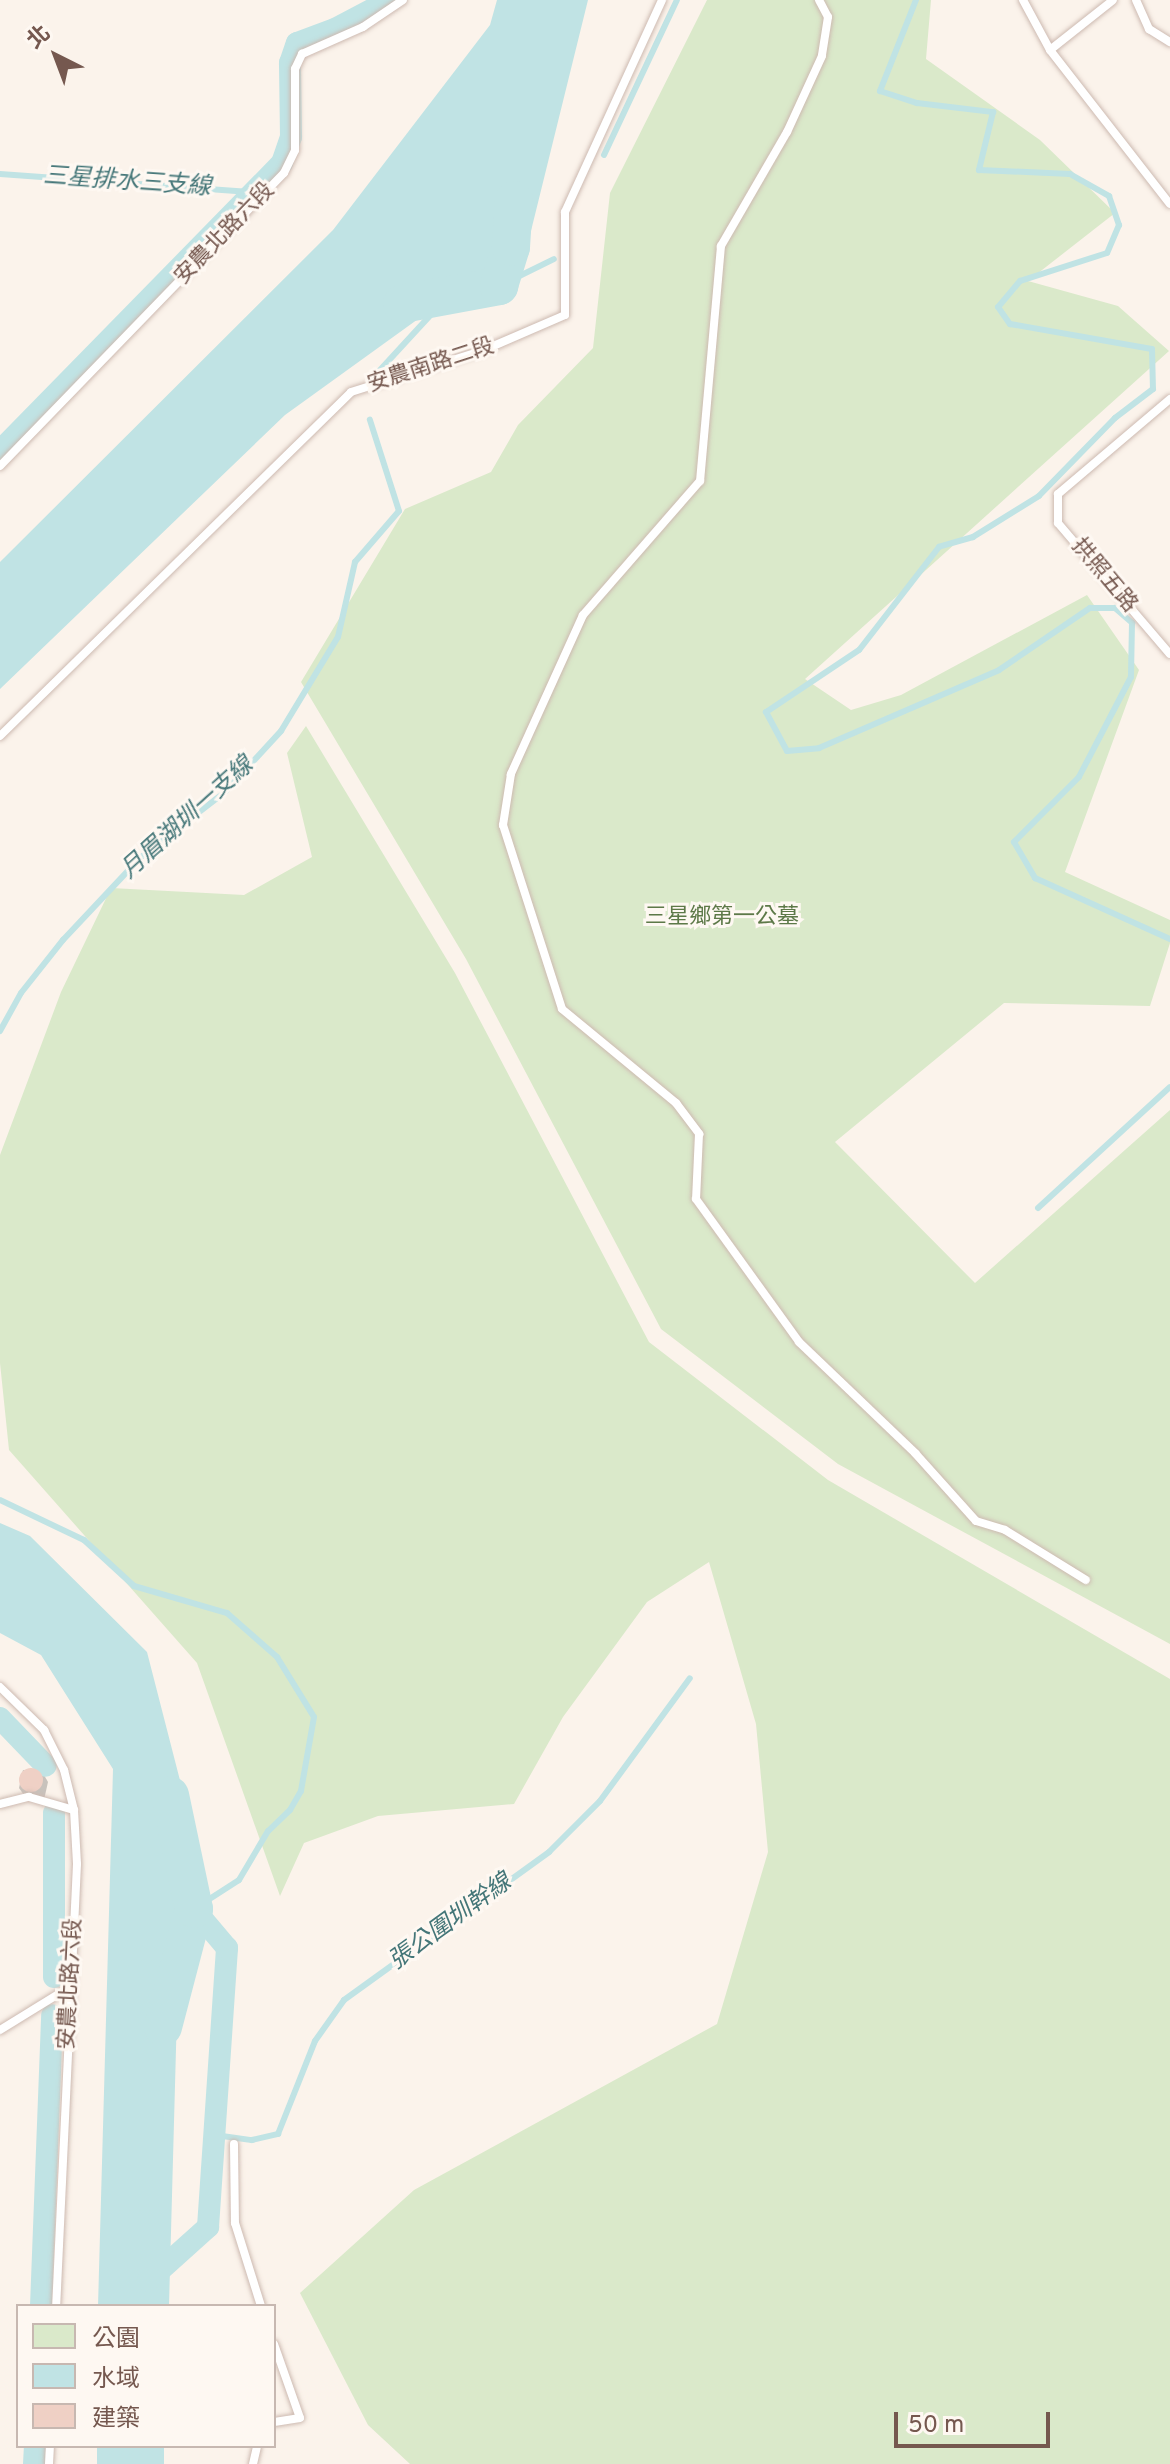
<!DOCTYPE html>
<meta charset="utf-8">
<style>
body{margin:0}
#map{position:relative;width:1170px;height:2464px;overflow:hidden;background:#fbf3eb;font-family:Overpass,"Noto Sans TC",sans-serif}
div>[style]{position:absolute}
.green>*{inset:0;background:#dae9ca}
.water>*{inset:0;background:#c0e3e4;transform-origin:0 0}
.shadow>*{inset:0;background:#0003}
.stream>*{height:6px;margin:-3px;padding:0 3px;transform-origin:3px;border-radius:3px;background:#c0e3e4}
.canal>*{height:22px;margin:-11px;padding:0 11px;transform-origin:11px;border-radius:11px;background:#c0e3e4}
.river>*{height:38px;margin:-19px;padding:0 19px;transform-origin:19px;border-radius:19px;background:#c0e3e4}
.building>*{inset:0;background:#efd0c5}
.round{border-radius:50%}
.roads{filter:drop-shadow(0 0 2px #cdbab1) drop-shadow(0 0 2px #cdbab1)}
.service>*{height:8px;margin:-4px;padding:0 4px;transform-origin:4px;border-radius:4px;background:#fff}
span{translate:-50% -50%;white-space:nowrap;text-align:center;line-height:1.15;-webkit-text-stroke:6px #fef8f2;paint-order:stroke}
.street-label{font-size:22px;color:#75584f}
.park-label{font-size:22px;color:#5d7948}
.water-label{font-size:24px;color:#447678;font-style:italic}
.legend{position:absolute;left:16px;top:2304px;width:260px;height:144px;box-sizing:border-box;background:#fef8f2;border:2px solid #c7b8b1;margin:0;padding:10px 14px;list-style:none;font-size:24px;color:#75584f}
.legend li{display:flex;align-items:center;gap:16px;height:40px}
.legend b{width:40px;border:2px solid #c7b8b1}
.north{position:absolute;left:16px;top:16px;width:80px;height:80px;-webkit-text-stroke:6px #fef8f2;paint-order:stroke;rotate:318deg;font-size:22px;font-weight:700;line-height:32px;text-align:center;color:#75584f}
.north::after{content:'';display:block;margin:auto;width:28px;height:36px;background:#75584f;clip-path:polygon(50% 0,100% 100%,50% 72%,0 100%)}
.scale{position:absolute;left:894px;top:2412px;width:156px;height:36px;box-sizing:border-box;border:4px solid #75584f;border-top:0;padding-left:10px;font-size:24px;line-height:28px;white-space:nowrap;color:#75584f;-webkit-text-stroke:6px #fef8f2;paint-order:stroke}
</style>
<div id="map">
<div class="green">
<i style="clip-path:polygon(707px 0,931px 0,926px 59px,1040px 140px,1115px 213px,1028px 281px,1118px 306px,1169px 351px,805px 679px,851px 710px,901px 695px,1087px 595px,1139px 670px,1065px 872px,1170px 920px,1170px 943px,1150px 1006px,1004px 1003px,835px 1142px,975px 1283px,1170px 1110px,1170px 1644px,838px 1464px,661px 1329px,466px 959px,301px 682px,405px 509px,491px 472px,518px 425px,593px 348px,610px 193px)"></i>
<i style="clip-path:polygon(306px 726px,455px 973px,649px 1342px,828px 1480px,1170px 1679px,1170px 2464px,410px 2464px,368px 2425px,300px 2293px,414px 2190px,717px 2024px,768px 1852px,756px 1724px,709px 1562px,647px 1602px,563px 1717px,514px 1804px,378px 1816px,304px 1843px,280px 1896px,197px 1663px,9px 1450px,0 1363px,0 1155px,61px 992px,111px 888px,244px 895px,312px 857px,287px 753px)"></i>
</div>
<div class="water">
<i style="clip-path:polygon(497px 0,588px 0,529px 239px,285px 415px,0 689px,0 562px,333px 230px,490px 25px)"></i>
<i style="clip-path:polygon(0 1523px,30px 1536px,147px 1652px,183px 1792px,169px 2306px,98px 2306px,113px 1769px,41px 1655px,0 1633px)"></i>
<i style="left:97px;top:2446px;width:67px;height:18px"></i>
</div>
<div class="shadow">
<i style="clip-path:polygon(23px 1770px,44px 1775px,48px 1782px,44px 1800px,24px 1795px,19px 1788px)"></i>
</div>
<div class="stream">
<i style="left:916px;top:0;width:98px;rotate:111.6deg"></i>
<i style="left:880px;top:91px;width:39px;rotate:18deg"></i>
<i style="left:917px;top:103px;width:77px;rotate:6.8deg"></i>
<i style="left:993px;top:112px;width:60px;rotate:103.6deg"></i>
<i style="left:979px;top:170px;width:91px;rotate:2.5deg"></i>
<i style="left:1070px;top:174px;width:45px;rotate:29.4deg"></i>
<i style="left:1109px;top:196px;width:31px;rotate:71deg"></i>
<i style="left:1119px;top:225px;width:30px;rotate:113deg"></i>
<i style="left:1107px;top:253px;width:91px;rotate:162.2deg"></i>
<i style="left:1020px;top:281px;width:34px;rotate:130deg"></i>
<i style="left:998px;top:307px;width:21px;rotate:55deg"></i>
<i style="left:1010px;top:324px;width:144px;rotate:10deg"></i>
<i style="left:1152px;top:349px;width:40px;rotate:88.6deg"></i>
<i style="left:1153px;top:389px;width:48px;rotate:142.7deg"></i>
<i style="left:1115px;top:418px;width:109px;rotate:134.3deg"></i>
<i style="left:1039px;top:496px;width:78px;rotate:148.2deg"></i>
<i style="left:973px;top:537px;width:35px;rotate:164deg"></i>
<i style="left:939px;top:547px;width:130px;rotate:127.8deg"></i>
<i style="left:859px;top:650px;width:112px;rotate:146.3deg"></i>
<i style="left:766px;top:712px;width:44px;rotate:61.7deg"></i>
<i style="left:787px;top:751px;width:32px;rotate:-5deg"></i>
<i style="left:819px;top:748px;width:196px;rotate:-23.4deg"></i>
<i style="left:999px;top:670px;width:110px;rotate:-34.3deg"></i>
<i style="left:1090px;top:608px;width:25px"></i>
<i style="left:1115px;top:608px;width:23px;rotate:41deg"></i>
<i style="left:1132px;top:623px;width:54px;rotate:91.1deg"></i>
<i style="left:1131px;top:677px;width:113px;rotate:117.5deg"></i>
<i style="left:1079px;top:777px;width:92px;rotate:135deg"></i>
<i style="left:1014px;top:842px;width:42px;rotate:59.7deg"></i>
<i style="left:1035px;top:878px;width:148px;rotate:24.3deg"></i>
<i style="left:604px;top:155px;width:171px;rotate:-64.8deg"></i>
<i style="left:0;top:174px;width:254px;rotate:4.1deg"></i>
<i style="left:499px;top:286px;width:61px;rotate:-26.1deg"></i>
<i style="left:380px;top:370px;width:100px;rotate:-47.4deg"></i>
<i style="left:0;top:1031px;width:43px;rotate:-61.1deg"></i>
<i style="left:21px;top:993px;width:68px;rotate:-51.6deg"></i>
<i style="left:63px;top:940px;width:114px;rotate:-46.8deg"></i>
<i style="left:141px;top:857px;width:106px;rotate:-37.7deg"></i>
<i style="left:225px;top:792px;width:83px;rotate:-47.4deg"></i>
<i style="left:281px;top:731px;width:110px;rotate:-58.8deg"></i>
<i style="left:338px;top:637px;width:77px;rotate:-77.2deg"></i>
<i style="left:355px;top:562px;width:67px;rotate:-49.2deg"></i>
<i style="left:399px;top:511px;width:96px;rotate:-107.7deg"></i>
<i style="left:1038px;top:1208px;width:179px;rotate:-42.5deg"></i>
<i style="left:0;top:1500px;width:93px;rotate:25.5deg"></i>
<i style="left:84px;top:1540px;width:68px;rotate:42.6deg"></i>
<i style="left:134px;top:1586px;width:97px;rotate:16.2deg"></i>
<i style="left:227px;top:1613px;width:67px;rotate:41.3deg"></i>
<i style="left:277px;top:1657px;width:70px;rotate:58.3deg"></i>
<i style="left:314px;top:1717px;width:75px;rotate:100deg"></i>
<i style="left:301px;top:1791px;width:22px;rotate:120deg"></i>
<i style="left:290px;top:1810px;width:30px;rotate:136deg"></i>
<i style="left:268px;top:1831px;width:57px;rotate:120.6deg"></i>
<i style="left:239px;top:1880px;width:54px;rotate:147.2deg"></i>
<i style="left:215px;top:2135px;width:37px;rotate:8deg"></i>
<i style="left:252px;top:2140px;width:27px;rotate:-13deg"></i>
<i style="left:278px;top:2134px;width:100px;rotate:-68.3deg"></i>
<i style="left:315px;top:2041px;width:50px;rotate:-54.7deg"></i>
<i style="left:344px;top:2000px;width:253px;rotate:-35.8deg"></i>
<i style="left:549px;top:1852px;width:72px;rotate:-45deg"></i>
<i style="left:600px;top:1801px;width:152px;rotate:-53.8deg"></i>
</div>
<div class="canal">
<i style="left:0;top:451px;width:403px;rotate:-45.6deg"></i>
<i style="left:282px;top:163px;width:28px;rotate:-71deg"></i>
<i style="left:291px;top:137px;width:74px;rotate:-90.8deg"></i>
<i style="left:290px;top:63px;width:21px;rotate:-71deg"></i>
<i style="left:297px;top:43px;width:40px;rotate:-20.2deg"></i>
<i style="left:335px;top:29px;width:62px;rotate:-27.8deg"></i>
<i style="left:0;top:1718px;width:66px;rotate:46.2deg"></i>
<i style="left:54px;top:1977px;width:164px;rotate:-90deg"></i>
<i style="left:148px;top:2281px;width:81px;rotate:-42deg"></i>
<i style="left:208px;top:2227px;width:280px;rotate:-86.1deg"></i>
<i style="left:227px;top:1948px;width:51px;rotate:-130.2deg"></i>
<i style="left:41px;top:2306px;width:291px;rotate:-87.8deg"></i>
<i style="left:34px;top:2464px;width:18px;rotate:-87deg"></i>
</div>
<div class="river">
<i style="left:402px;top:304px;width:99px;rotate:-10.5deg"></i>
<i style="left:499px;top:286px;width:41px;rotate:-72.9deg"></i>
<i style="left:511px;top:247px;width:47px;rotate:-86.3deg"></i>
<i style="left:163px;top:2027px;width:122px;rotate:-75.3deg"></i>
<i style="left:194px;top:1909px;width:116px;rotate:-101.9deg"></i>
</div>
<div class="building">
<i class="round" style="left:19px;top:1768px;width:24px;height:24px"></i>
</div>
<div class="roads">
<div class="service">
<i style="left:819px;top:0;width:19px;rotate:62deg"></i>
<i style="left:828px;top:17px;width:39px;rotate:99deg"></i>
<i style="left:822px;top:56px;width:84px;rotate:114.7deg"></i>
<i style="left:787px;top:132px;width:132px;rotate:120.1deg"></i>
<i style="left:721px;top:246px;width:236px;rotate:95.1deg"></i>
<i style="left:700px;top:481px;width:178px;rotate:131.1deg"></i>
<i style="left:583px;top:615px;width:175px;rotate:114.4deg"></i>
<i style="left:511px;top:774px;width:52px;rotate:98.9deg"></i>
<i style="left:503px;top:825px;width:193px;rotate:72.2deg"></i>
<i style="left:562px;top:1009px;width:148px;rotate:39.5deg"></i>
<i style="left:676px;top:1103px;width:39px;rotate:53deg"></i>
<i style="left:699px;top:1134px;width:65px;rotate:92.6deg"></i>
<i style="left:696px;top:1199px;width:176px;rotate:54.2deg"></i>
<i style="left:799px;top:1342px;width:161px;rotate:43.7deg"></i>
<i style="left:915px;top:1453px;width:91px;rotate:48.1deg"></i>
<i style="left:976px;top:1521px;width:30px;rotate:17deg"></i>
<i style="left:1005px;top:1530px;width:95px;rotate:31.7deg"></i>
<i style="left:1023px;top:0;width:57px;rotate:61.6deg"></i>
<i style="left:1050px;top:50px;width:195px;rotate:52.1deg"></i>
<i style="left:1136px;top:0;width:32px;rotate:66deg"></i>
<i style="left:1149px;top:29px;width:25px;rotate:32deg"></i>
<i style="left:1050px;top:50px;width:80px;rotate:-38.4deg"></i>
<i style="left:1170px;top:399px;width:147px;rotate:139.7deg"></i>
<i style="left:1058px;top:494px;width:29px;rotate:90deg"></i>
<i style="left:1058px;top:523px;width:172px;rotate:49.5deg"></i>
<i style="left:0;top:466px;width:408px;rotate:-45.9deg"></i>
<i style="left:284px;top:173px;width:25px;rotate:-64deg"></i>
<i style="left:295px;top:150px;width:81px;rotate:-90deg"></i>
<i style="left:295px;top:69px;width:17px;rotate:-65deg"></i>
<i style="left:302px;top:54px;width:67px;rotate:-23.9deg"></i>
<i style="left:363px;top:27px;width:48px;rotate:-34deg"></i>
<i style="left:0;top:736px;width:491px;rotate:-44.4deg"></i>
<i style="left:351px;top:392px;width:139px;rotate:-17.5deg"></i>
<i style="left:484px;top:350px;width:88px;rotate:-23.4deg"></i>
<i style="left:565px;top:315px;width:103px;rotate:-90deg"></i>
<i style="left:565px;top:212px;width:233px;rotate:-65.4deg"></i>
<i style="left:0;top:1687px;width:62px;rotate:44.3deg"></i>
<i style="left:44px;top:1730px;width:45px;rotate:63.4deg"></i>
<i style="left:64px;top:1770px;width:41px;rotate:76deg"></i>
<i style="left:74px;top:1810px;width:54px;rotate:86.8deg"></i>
<i style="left:77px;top:1864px;width:442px;rotate:92.7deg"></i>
<i style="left:0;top:1804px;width:30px;rotate:-14deg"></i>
<i style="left:29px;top:1797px;width:47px;rotate:16.1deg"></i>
<i style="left:0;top:2030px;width:82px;rotate:-31.6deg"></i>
<i style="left:234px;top:2144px;width:79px;rotate:89.3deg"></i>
<i style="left:235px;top:2223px;width:87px;rotate:72.6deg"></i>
<i style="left:274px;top:2344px;width:78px;rotate:70.6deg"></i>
<i style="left:300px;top:2418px;width:26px;rotate:171deg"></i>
<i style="left:49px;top:2464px;width:18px;rotate:-87deg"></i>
<i style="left:253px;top:2464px;width:18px;rotate:-77deg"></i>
</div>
</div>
<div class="street-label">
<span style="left:225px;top:234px;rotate:-46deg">安農北路六段</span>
<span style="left:431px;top:366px;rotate:-18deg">安農南路二段</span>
<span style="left:1104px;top:576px;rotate:50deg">拱照五路</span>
<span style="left:71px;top:1984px;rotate:-87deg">安農北路六段</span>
</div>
<div class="park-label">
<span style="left:722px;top:918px">三星鄉第一公墓</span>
</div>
<div class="water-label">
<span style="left:127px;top:183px;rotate:4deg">三星排水三支線</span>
<span style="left:188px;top:819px;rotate:-42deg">月眉湖圳一支線</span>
<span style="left:451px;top:1923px;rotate:-36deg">張公圍圳幹線</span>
</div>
<ul class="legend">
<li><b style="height:22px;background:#dae9ca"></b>公園</li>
<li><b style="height:22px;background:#c0e3e4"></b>水域</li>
<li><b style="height:22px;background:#efd0c5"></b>建築</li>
</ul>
<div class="north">北</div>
<div class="scale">50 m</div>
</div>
